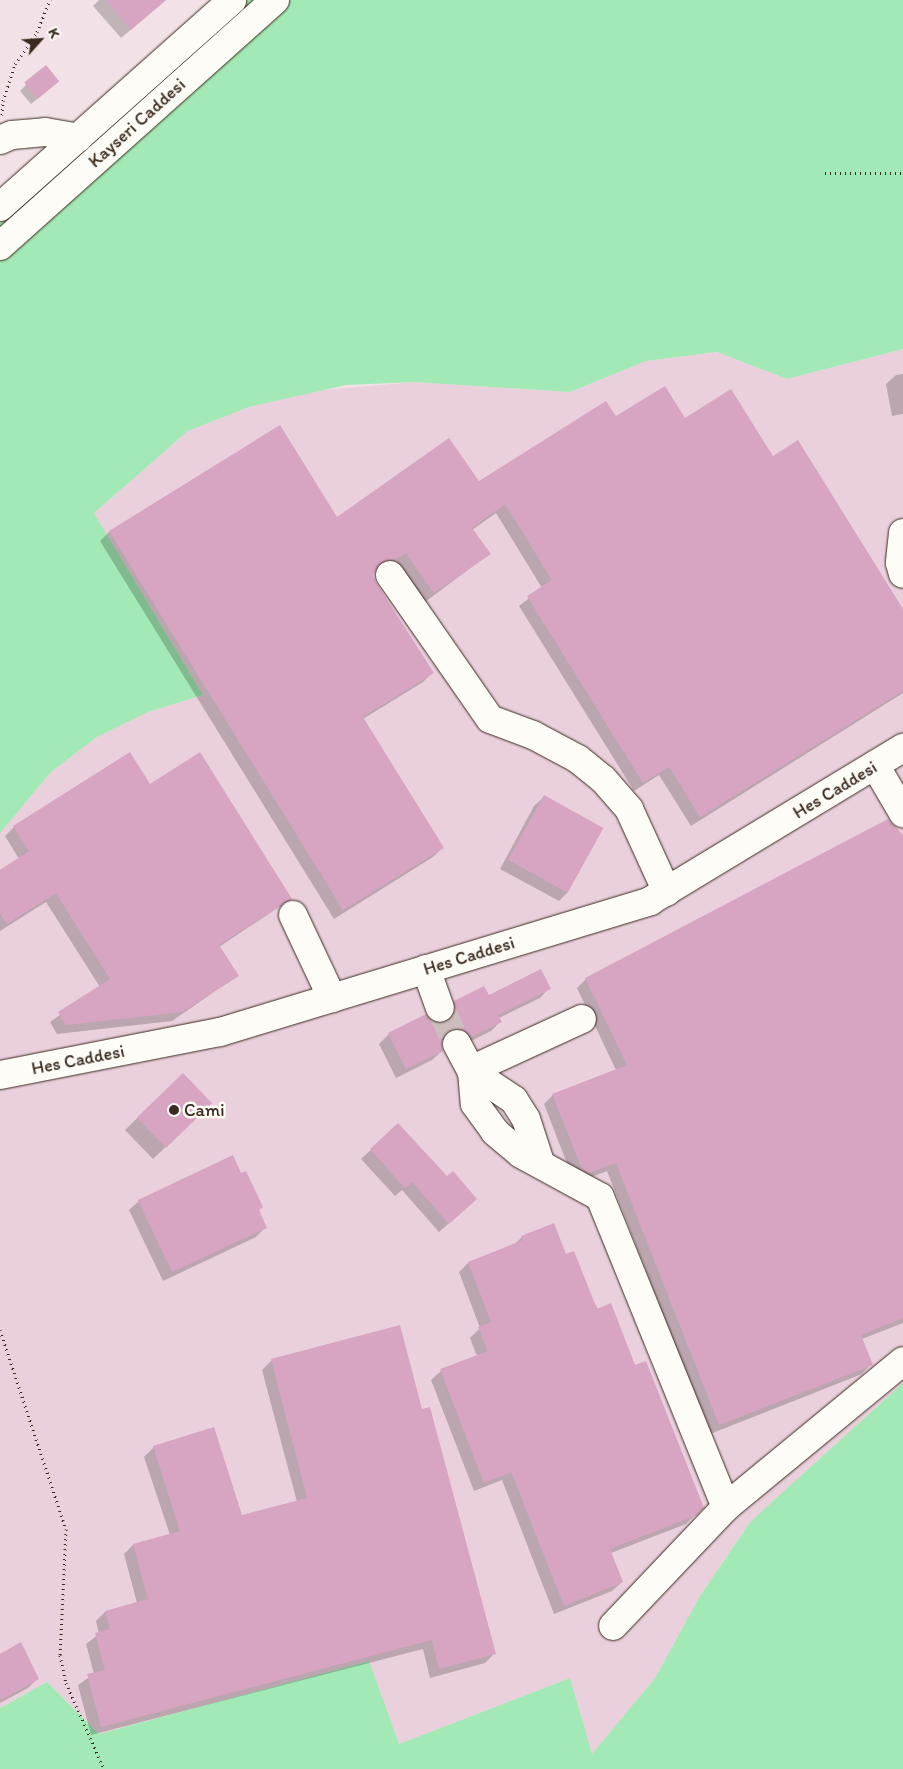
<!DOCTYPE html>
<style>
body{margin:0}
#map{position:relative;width:903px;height:1769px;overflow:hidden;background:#f2e2e7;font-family:Itim,sans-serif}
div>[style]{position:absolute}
.built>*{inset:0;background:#ead0dc}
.green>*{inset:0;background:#a3e9b5}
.shadow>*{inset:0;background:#0003}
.building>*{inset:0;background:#d7a5c2;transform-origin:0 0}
.minor-tunnel>*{height:28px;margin-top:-14px;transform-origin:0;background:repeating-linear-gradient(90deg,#cdbdbf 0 28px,transparent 0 42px)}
.path>*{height:3px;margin-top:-1.5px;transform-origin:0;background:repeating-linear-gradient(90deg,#3b2a1e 0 1px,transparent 0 5px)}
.roads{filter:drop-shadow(0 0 1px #3b2a1e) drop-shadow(0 0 1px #3b2a1e)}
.minor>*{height:28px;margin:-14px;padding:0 14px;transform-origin:14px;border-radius:14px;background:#fdfcf7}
.major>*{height:28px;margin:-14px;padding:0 14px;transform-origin:14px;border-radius:14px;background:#fdfcf7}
.dots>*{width:14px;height:14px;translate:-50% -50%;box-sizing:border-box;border:2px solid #fdfcf7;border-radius:50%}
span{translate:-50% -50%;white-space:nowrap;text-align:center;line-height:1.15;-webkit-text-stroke:5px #fdfcf7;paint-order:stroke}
.street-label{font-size:18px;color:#3b2a1e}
.poi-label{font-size:18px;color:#3b2a1e}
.left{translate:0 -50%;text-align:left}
.north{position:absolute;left:15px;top:15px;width:50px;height:50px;-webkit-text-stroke:4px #fdfcf7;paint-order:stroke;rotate:64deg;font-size:14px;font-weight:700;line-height:20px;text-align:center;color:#3b2a1e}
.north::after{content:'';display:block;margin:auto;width:18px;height:22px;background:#3b2a1e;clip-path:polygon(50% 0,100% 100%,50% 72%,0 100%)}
</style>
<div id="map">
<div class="built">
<i style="clip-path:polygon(903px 349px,903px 1383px,750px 1522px,700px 1596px,655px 1678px,592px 1755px,570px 1678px,399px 1744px,368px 1661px,99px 1734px,47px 1682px,0 1708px,0 833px,51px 772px,97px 737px,148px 712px,203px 695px,94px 513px,188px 431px,249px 407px,313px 391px,414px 382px,570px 392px,646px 361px,717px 352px,787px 379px)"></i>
</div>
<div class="green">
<i style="clip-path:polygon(246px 0,903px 0,903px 349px,787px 379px,717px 352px,646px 361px,570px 392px,414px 382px,346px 385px,249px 407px,188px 431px,94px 513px,203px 695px,148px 712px,97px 737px,51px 772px,0 833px,0 222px)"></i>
<i style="clip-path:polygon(903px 1383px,903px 1769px,0 1769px,0 1708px,47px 1682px,99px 1734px,369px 1661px,399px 1744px,570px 1678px,592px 1754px,655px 1678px,700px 1596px,750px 1522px)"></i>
</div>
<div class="shadow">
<i style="clip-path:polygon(99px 0,166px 0,121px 38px,93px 6px)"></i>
<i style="clip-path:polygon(26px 85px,52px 87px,31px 104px,20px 91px)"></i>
<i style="clip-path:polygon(903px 374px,903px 414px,892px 416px,886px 384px,896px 375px)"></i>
<i style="clip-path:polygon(616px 418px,684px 420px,772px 458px,903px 611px,903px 693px,691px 826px,659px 775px,634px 791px,519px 606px,542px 588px,496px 513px,472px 530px,489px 554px,425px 602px,396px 561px,384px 569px,374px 571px,372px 576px,376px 585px,432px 673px,423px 682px,363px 719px,443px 847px,433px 857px,334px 919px,100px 541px,109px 532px,280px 427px,337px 519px,478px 483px)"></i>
<i style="clip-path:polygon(149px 785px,291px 899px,219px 947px,237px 976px,172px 1021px,57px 1034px,50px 1022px,100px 987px,46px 902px,0 931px,0 872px,19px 859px,5px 836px,14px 827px)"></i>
<i style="clip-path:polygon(544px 797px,568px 892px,559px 901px,500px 869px,534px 806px)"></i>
<i style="clip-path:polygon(888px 820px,903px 837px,903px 1323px,862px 1339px,871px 1364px,862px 1374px,710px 1434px,607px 1171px,579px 1182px,573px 1179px,544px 1104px,553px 1095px,616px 1070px,577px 988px,586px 979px)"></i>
<i style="clip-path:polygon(549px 988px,540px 998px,499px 1018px,500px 1022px,491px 1031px,461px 1046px,455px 1039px,442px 1039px,442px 1051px,432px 1060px,396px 1078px,379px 1044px,389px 1034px,445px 1024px,445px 1011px,455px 1002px)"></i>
<i style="clip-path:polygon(183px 1074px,198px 1116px,153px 1159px,125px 1130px)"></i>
<i style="clip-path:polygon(398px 1125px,466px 1208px,439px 1232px,402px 1190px,395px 1196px,361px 1159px)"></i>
<i style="clip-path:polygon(139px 1201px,258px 1211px,266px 1227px,256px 1237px,163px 1281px,129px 1210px)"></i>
<i style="clip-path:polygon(522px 1237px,565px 1256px,634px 1367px,702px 1508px,686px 1524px,611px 1553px,622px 1582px,612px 1591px,554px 1614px,502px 1480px,474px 1491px,431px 1380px,441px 1371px,477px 1356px,470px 1338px,480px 1328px,459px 1272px,468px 1263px,514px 1245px)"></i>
<i style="clip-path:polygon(272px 1360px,421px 1411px,494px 1654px,485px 1663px,430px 1678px,423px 1649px,91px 1735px,78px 1685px,94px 1674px,86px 1644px,99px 1634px,96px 1621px,105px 1612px,137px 1603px,124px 1554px,133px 1545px,170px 1535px,144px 1457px,154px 1447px,242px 1517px,297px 1502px,262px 1370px)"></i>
<i style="clip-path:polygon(0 1655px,37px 1679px,28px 1688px,0 1703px)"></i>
</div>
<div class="building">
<i style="clip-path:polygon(106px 0,166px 0,131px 30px)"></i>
<i style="left:46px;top:65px;width:21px;height:28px;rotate:51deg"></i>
<i style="clip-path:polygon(665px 386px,685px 418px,731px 389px,773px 456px,798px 440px,903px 609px,903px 691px,700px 817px,669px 767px,643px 783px,527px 596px,552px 580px,505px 504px,472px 528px,491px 554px,434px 593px,406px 553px,395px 560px,382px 562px,376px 569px,373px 576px,377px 584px,434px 673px,363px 717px,444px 848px,343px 910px,109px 531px,280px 425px,337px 517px,449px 438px,479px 481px,606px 401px,616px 416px)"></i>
<i style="clip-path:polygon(130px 752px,150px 784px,200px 752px,292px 899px,219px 945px,239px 976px,182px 1012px,66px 1025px,58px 1012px,110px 979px,56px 893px,7px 924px,0 914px,0 870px,29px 851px,13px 826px)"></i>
<i style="left:544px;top:795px;width:68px;height:74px;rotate:29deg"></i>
<i style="clip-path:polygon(888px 819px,903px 835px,903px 1318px,861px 1335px,873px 1365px,719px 1425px,616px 1163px,589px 1173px,582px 1169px,552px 1094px,627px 1065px,585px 978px)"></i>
<i style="clip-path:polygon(541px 969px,551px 989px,498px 1015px,502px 1022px,471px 1037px,465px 1031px,449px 1031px,441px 1043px,443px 1051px,406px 1069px,388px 1033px,426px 1014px,437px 1023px,446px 1022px,455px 1011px,454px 1001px,484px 986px,489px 995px)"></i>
<i style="left:183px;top:1073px;width:42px;height:64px;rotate:46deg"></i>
<i style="clip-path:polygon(398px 1123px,447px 1176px,453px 1171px,477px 1199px,449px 1224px,412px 1182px,405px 1188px,370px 1149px)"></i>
<i style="clip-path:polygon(233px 1155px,241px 1173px,246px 1171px,263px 1207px,259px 1210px,267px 1228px,172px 1272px,138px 1200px)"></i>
<i style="clip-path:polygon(554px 1223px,566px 1254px,574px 1251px,597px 1309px,611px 1303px,635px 1365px,646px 1361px,704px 1508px,697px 1515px,610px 1549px,623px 1582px,564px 1606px,511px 1472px,484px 1483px,440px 1369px,488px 1351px,478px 1327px,491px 1322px,468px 1262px,523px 1240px,521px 1236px)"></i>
<i style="clip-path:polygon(400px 1325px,422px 1409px,430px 1407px,496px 1654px,439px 1669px,432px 1640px,101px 1727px,87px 1674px,105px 1670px,95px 1633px,110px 1629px,105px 1611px,148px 1599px,133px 1544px,180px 1531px,153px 1446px,214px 1427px,242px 1515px,307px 1498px,271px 1359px)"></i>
<i style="clip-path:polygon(21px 1642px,39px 1679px,0 1700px,0 1654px)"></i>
</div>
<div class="minor-tunnel">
<i style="left:440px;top:1008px;width:40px;rotate:65deg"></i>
</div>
<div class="path">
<i style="left:2px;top:115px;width:14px;rotate:-86deg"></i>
<i style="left:3px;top:101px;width:39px;rotate:-72deg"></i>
<i style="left:15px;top:64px;width:39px;rotate:-55deg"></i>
<i style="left:37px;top:32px;width:35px;rotate:-68deg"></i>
<i style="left:825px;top:173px;width:78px"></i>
<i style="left:0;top:1330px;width:210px;rotate:71.7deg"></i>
<i style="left:66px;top:1529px;width:126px;rotate:92.7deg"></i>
<i style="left:60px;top:1655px;width:29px;rotate:78deg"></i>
<i style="left:66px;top:1683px;width:94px;rotate:66.2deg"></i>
</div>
<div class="roads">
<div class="minor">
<i style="left:0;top:140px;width:13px;rotate:-23deg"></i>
<i style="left:12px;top:135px;width:33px;rotate:-5deg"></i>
<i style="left:45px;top:132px;width:34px;rotate:10deg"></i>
<i style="left:903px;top:533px;width:30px;rotate:96deg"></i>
<i style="left:900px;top:563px;width:11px;rotate:75deg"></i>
<i style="left:390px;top:575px;width:175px;rotate:55.2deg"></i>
<i style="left:490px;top:719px;width:46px;rotate:20.4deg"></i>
<i style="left:533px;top:735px;width:51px;rotate:28.1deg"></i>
<i style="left:578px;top:759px;width:32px;rotate:39deg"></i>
<i style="left:603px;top:779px;width:40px;rotate:49deg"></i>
<i style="left:629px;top:809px;width:91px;rotate:65.4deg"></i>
<i style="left:875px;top:765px;width:56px;rotate:59.7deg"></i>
<i style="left:293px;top:915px;width:92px;rotate:64.8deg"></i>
<i style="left:426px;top:969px;width:41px;rotate:70.3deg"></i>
<i style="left:457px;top:1044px;width:32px;rotate:62deg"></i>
<i style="left:472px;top:1072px;width:32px;rotate:85deg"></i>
<i style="left:475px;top:1104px;width:34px;rotate:54deg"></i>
<i style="left:495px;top:1132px;width:34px;rotate:40deg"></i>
<i style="left:521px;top:1154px;width:90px;rotate:28.6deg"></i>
<i style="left:600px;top:1197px;width:335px;rotate:67.9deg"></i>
<i style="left:726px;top:1507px;width:164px;rotate:133.5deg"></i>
<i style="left:471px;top:1070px;width:122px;rotate:-24.7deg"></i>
<i style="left:472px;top:1072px;width:50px;rotate:33.7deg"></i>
<i style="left:514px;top:1100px;width:22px;rotate:58deg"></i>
<i style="left:526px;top:1119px;width:45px;rotate:72deg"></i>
<i style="left:0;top:1075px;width:224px;rotate:-11.1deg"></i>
<i style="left:220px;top:1032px;width:450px;rotate:-16.9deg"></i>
<i style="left:650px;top:901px;width:296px;rotate:-31.2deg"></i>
<i style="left:726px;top:1507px;width:229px;rotate:-39.5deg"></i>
</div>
<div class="major">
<i style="left:0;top:207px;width:311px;rotate:-41.7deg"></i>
<i style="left:0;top:246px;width:369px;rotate:-41.8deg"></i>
</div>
</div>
<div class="dots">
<i style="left:174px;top:1110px;background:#3b2a1e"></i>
</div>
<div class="street-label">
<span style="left:137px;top:123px;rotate:-42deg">Kayseri Caddesi</span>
<span style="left:835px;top:790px;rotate:-31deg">Hes Caddesi</span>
<span style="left:469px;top:956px;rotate:-17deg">Hes Caddesi</span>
<span style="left:78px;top:1060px;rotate:-11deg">Hes Caddesi</span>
</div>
<div class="poi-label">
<span class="left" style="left:184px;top:1110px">Cami</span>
</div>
<div class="north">K</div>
</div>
